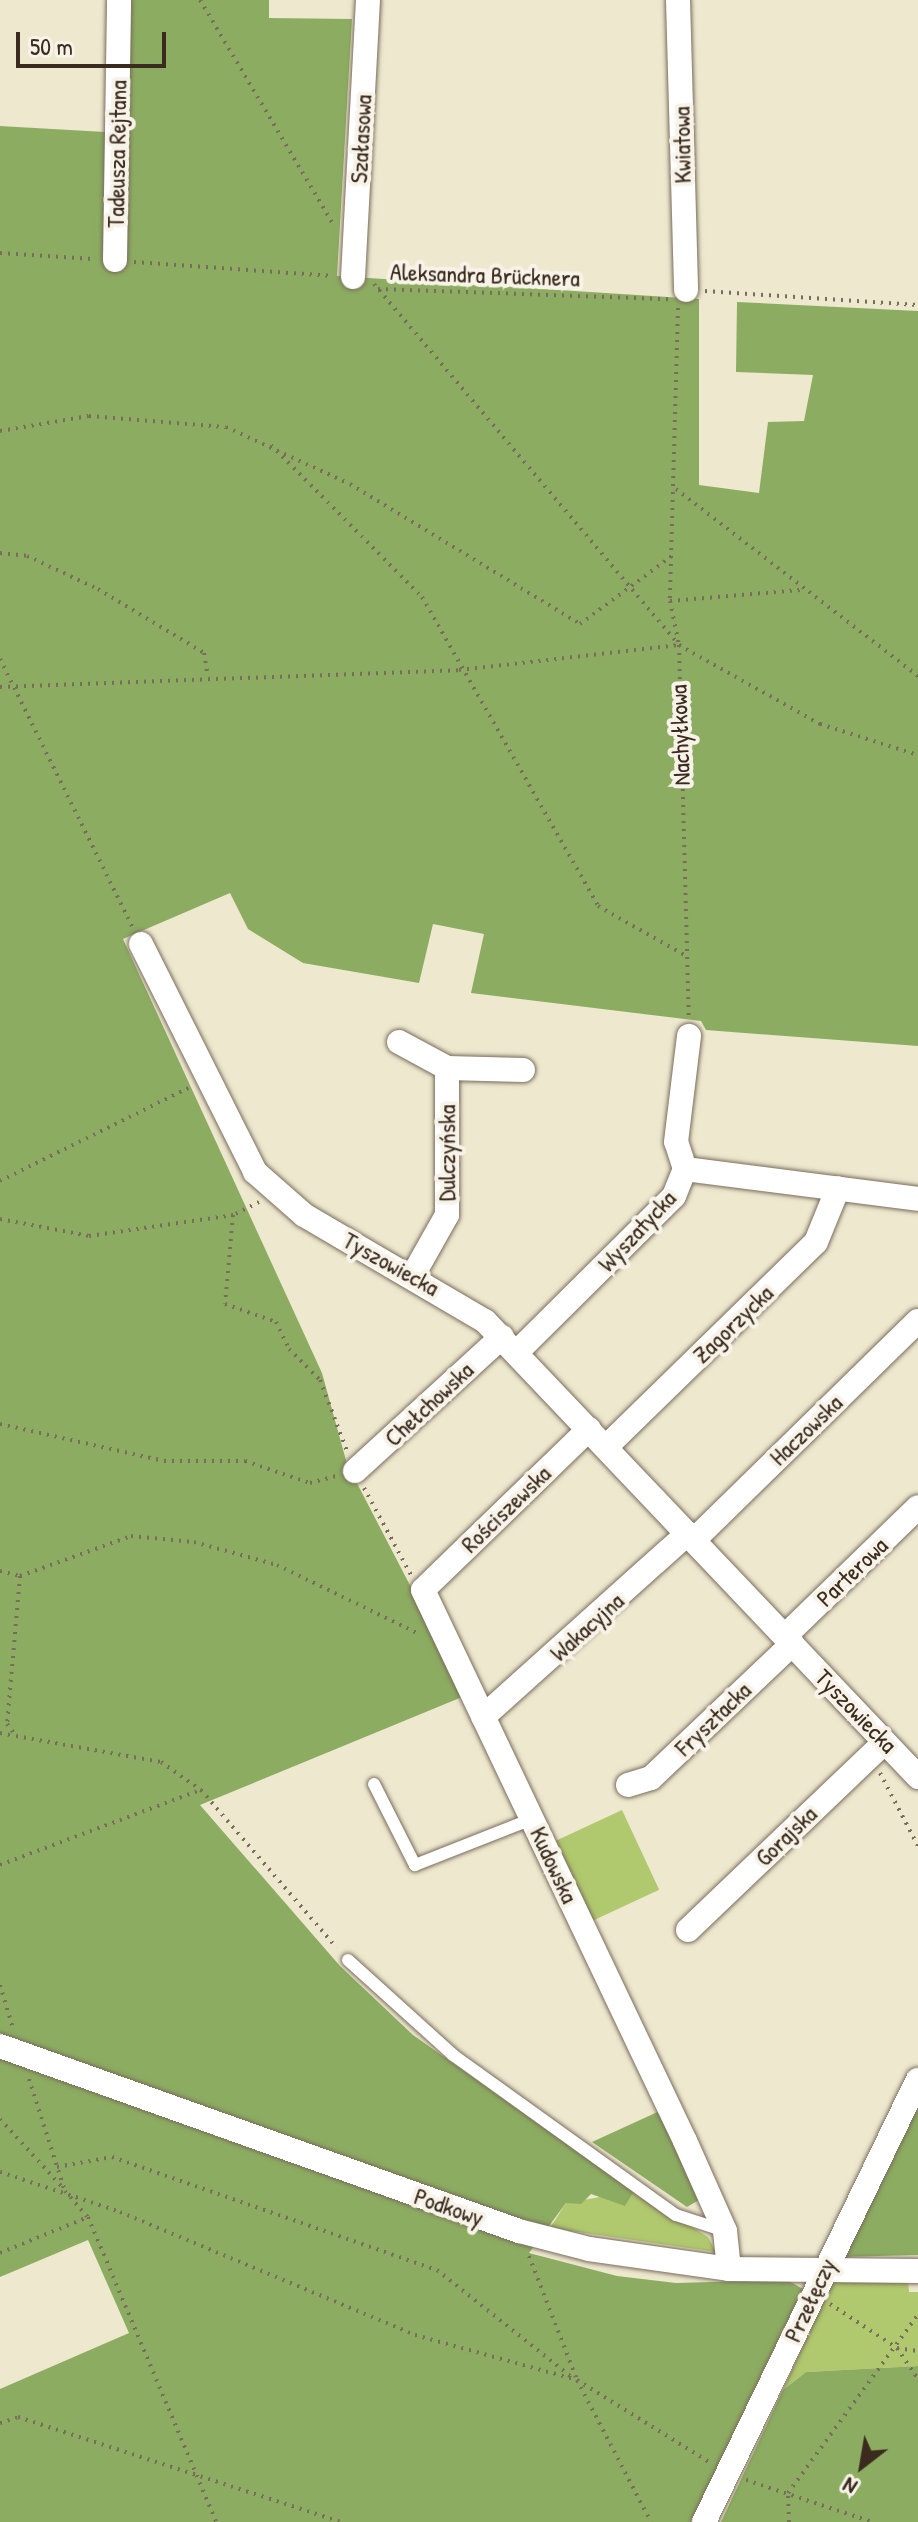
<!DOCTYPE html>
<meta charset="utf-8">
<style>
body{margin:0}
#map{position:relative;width:918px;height:2522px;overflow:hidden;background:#eee8cf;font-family:"Patrick Hand",sans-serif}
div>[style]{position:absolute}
.green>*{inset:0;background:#b0c96e;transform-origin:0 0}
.forest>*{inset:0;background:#8cad61}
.path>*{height:4px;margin-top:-2px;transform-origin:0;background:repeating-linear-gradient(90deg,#7a6c5c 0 2px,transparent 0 8px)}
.roads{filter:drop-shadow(0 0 2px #7a6c5c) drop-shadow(0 0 2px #7a6c5c)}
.service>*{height:12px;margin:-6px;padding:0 6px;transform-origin:6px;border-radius:6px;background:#fff}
.minor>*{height:24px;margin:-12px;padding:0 12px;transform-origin:12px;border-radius:12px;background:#fff}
span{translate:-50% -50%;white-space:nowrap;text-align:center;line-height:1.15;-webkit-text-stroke:8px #f7f3e8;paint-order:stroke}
.street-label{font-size:24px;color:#3b2a1e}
.north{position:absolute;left:822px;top:2426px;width:80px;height:80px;-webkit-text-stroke:6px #f7f3e8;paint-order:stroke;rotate:211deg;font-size:22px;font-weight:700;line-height:32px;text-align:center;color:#3b2a1e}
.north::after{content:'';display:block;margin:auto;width:28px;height:36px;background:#3b2a1e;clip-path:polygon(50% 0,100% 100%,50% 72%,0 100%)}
.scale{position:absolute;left:16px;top:32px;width:150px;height:36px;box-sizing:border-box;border:4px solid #3b2a1e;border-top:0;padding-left:10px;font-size:24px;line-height:28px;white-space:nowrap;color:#3b2a1e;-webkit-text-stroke:6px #f7f3e8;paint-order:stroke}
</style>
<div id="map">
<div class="green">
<i style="left:622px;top:1810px;width:88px;height:77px;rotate:65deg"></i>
<i style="clip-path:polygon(634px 2191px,708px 2237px,716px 2252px,550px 2228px,566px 2203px)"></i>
<i style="clip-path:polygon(833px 2280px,908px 2280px,909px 2292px,918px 2292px,918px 2366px,806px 2372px,783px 2390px)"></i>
</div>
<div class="forest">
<i style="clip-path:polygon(110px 0,269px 0,269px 18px,352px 19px,337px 276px,699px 299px,699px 485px,759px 493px,768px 422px,804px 421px,813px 375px,736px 372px,737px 302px,918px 311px,918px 1046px,706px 1030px,701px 1021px,471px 993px,484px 934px,433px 924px,419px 983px,303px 963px,248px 929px,230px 893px,123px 939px,322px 1373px,347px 1464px,467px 1695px,200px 1805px,340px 1966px,413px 2035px,634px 2191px,625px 2206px,591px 2194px,581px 2204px,566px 2203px,529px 2253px,617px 2276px,676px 2283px,787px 2280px,803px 2289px,691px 2522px,0 2522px,0 2389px,129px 2333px,88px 2240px,0 2277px,0 126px,105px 132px)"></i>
<i style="clip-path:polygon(918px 2107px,918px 2255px,837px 2257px)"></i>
<i style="clip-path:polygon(664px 2109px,704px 2197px,687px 2207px,592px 2142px)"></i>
<i style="clip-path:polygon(918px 2366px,918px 2522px,721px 2522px,783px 2390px,806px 2372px)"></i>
</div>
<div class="path">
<i style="left:200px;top:0;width:264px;rotate:59.3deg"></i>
<i style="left:0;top:253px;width:93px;rotate:3.7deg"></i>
<i style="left:134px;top:262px;width:198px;rotate:4deg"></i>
<i style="left:374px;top:284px;width:473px;rotate:49.8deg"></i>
<i style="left:679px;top:645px;width:162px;rotate:29.3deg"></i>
<i style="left:820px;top:724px;width:103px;rotate:17.6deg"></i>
<i style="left:378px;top:289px;width:291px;rotate:2deg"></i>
<i style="left:705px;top:291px;width:213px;rotate:3.8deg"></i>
<i style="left:678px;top:308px;width:293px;rotate:91.6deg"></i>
<i style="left:670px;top:601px;width:45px;rotate:78.4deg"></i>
<i style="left:679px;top:645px;width:373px;rotate:88.5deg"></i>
<i style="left:0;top:431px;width:90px;rotate:-9.6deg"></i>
<i style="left:89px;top:416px;width:137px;rotate:4.6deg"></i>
<i style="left:226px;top:427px;width:136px;rotate:24.7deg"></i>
<i style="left:350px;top:484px;width:269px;rotate:31.3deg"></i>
<i style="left:580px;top:624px;width:114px;rotate:-36.5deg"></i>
<i style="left:271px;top:445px;width:214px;rotate:45.2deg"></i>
<i style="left:422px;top:597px;width:356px;rotate:60.3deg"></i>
<i style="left:598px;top:906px;width:103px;rotate:29.5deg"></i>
<i style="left:676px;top:489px;width:306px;rotate:37.7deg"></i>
<i style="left:0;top:553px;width:27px;rotate:6deg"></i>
<i style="left:27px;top:556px;width:78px;rotate:24.9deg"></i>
<i style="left:98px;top:589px;width:124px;rotate:31.1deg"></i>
<i style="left:204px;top:653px;width:24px;rotate:81deg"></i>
<i style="left:670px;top:601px;width:131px;rotate:-4.8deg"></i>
<i style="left:0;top:659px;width:300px;rotate:63.7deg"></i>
<i style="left:0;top:687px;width:459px;rotate:-2.1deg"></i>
<i style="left:459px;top:670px;width:221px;rotate:-6.5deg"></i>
<i style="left:0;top:1181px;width:210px;rotate:-26.3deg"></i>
<i style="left:259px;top:1202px;width:29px;rotate:153deg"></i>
<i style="left:233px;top:1215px;width:89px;rotate:95.1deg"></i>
<i style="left:225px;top:1304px;width:54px;rotate:19.4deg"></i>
<i style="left:276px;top:1322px;width:30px;rotate:64deg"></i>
<i style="left:289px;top:1349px;width:44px;rotate:45deg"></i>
<i style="left:320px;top:1380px;width:76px;rotate:69.2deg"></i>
<i style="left:0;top:1219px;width:91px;rotate:10.8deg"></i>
<i style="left:89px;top:1236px;width:146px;rotate:-8.3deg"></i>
<i style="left:0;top:1424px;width:168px;rotate:12.7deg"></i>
<i style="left:164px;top:1461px;width:81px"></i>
<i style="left:245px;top:1461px;width:69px;rotate:18.7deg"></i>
<i style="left:310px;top:1483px;width:28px;rotate:-15deg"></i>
<i style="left:364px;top:1488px;width:99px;rotate:61.6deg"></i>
<i style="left:0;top:1571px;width:21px;rotate:14deg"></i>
<i style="left:20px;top:1576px;width:149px;rotate:95deg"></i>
<i style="left:7px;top:1724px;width:15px;rotate:53deg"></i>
<i style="left:16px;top:1736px;width:147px;rotate:10.2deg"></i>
<i style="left:161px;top:1762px;width:49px;rotate:35deg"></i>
<i style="left:201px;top:1790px;width:208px;rotate:49.3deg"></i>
<i style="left:20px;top:1576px;width:118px;rotate:-19.8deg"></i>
<i style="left:131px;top:1536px;width:63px;rotate:5.4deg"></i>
<i style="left:194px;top:1542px;width:86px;rotate:15.5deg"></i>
<i style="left:277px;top:1565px;width:158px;rotate:25.9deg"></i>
<i style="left:0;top:1733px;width:14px;rotate:12deg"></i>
<i style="left:880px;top:1773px;width:82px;rotate:62.5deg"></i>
<i style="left:0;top:1865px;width:215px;rotate:-20.5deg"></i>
<i style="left:0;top:1985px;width:45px;rotate:73.2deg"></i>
<i style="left:29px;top:2079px;width:118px;rotate:72.2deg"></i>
<i style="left:65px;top:2191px;width:35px;rotate:49deg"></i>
<i style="left:88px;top:2217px;width:331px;rotate:67.2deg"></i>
<i style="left:0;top:2119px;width:93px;rotate:47.6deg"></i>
<i style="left:57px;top:2167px;width:56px;rotate:-10.3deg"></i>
<i style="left:112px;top:2157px;width:344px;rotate:19.2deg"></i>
<i style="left:437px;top:2270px;width:174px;rotate:38.5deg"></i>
<i style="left:0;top:2172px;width:126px;rotate:18.4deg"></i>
<i style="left:120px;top:2212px;width:320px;rotate:22.6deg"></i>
<i style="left:415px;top:2335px;width:168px;rotate:15.5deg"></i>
<i style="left:577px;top:2380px;width:155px;rotate:31.8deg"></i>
<i style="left:0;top:2253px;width:95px;rotate:-22.2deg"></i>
<i style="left:529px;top:2256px;width:133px;rotate:68.8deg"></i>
<i style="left:577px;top:2380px;width:160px;rotate:62.5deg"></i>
<i style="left:830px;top:2304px;width:80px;rotate:33.3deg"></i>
<i style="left:897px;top:2348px;width:37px;rotate:56deg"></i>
<i style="left:897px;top:2348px;width:21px;rotate:8deg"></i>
<i style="left:0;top:2423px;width:19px;rotate:-18deg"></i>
<i style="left:18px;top:2417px;width:340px;rotate:18deg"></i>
<i style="left:746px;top:2480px;width:133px;rotate:18.4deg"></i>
<i style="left:789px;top:2522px;width:29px;rotate:-92deg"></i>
<i style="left:788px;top:2493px;width:220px;rotate:-53.9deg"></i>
</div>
<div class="roads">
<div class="service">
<i style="left:374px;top:1784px;width:91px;rotate:63.2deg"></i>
<i style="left:415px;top:1865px;width:126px;rotate:-21.5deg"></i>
<i style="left:348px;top:1960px;width:142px;rotate:42.1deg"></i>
<i style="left:453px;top:2055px;width:274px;rotate:35.7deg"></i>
<i style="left:676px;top:2215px;width:52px;rotate:18.1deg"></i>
</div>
<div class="minor">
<i style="left:678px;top:0;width:290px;rotate:88.4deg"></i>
<i style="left:115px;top:260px;width:260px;rotate:-89.1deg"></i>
<i style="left:353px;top:277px;width:277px;rotate:-86.9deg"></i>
<i style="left:141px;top:944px;width:255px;rotate:63.4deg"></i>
<i style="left:255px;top:1172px;width:65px;rotate:41.3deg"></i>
<i style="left:304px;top:1215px;width:210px;rotate:30.4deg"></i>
<i style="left:485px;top:1321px;width:629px;rotate:46.48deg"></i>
<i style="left:399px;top:1042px;width:55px;rotate:28.4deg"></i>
<i style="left:447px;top:1068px;width:76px;rotate:1.5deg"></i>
<i style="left:685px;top:1169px;width:28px;rotate:-108deg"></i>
<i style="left:676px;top:1142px;width:107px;rotate:-83deg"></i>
<i style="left:412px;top:1277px;width:71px;rotate:-60.6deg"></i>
<i style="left:447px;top:1215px;width:147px;rotate:-90deg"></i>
<i style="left:517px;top:1352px;width:221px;rotate:-44.8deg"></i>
<i style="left:674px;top:1196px;width:29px;rotate:-68deg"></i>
<i style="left:685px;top:1169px;width:235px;rotate:7.3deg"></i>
<i style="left:589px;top:1429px;width:231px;rotate:135.9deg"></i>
<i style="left:423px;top:1590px;width:610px;rotate:64.57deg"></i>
<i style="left:685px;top:2141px;width:98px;rotate:66deg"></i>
<i style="left:725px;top:2231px;width:38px;rotate:84deg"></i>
<i style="left:606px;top:1447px;width:293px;rotate:-44.3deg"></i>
<i style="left:816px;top:1242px;width:58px;rotate:-67.8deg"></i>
<i style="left:355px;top:1471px;width:199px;rotate:-42.4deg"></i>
<i style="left:694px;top:1540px;width:313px;rotate:-44.4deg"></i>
<i style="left:785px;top:1636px;width:185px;rotate:-44.1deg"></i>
<i style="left:483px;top:1717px;width:275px;rotate:-41.9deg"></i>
<i style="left:628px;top:1785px;width:24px;rotate:-17deg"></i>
<i style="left:651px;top:1778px;width:195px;rotate:-43.5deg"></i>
<i style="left:688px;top:1930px;width:272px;rotate:-43.7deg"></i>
<i style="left:0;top:2046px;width:551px;rotate:19.62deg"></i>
<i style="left:519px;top:2231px;width:72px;rotate:14.4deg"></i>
<i style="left:589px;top:2249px;width:141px;rotate:8.1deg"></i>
<i style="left:729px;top:2269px;width:189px;rotate:0.6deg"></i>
<i style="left:704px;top:2522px;width:491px;rotate:-64.2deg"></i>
</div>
</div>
<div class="street-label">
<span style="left:361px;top:139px;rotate:-87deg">Szałasowa</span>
<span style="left:682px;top:145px;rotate:-91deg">Kwiatowa</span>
<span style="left:117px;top:154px;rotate:-89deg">Tadeusza Rejtana</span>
<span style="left:485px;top:275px;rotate:2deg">Aleksandra Brücknera</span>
<span style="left:680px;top:735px;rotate:-92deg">Nachyłkowa</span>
<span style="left:447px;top:1153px;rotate:-90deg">Dulczyńska</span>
<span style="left:637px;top:1231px;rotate:-47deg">Wyszatycka</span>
<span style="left:391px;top:1264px;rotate:29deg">Tyszowiecka</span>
<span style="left:733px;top:1324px;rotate:-44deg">Zagorzycka</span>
<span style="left:429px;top:1404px;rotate:-43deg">Chełchowska</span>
<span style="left:806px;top:1430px;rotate:-44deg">Haczowska</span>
<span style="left:506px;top:1509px;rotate:-44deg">Rościszewska</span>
<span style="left:852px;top:1572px;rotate:-44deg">Parterowa</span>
<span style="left:587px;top:1627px;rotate:-42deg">Wakacyjna</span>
<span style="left:856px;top:1711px;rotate:46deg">Tyszowiecka</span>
<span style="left:713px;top:1719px;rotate:-44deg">Frysztacka</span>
<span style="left:786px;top:1836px;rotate:-44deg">Gorajska</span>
<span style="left:554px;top:1865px;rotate:65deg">Kudowska</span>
<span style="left:449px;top:2207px;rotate:19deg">Podkowy</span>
<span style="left:810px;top:2300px;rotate:-65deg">Przełęczy</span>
</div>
<div class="north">N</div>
<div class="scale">50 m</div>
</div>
